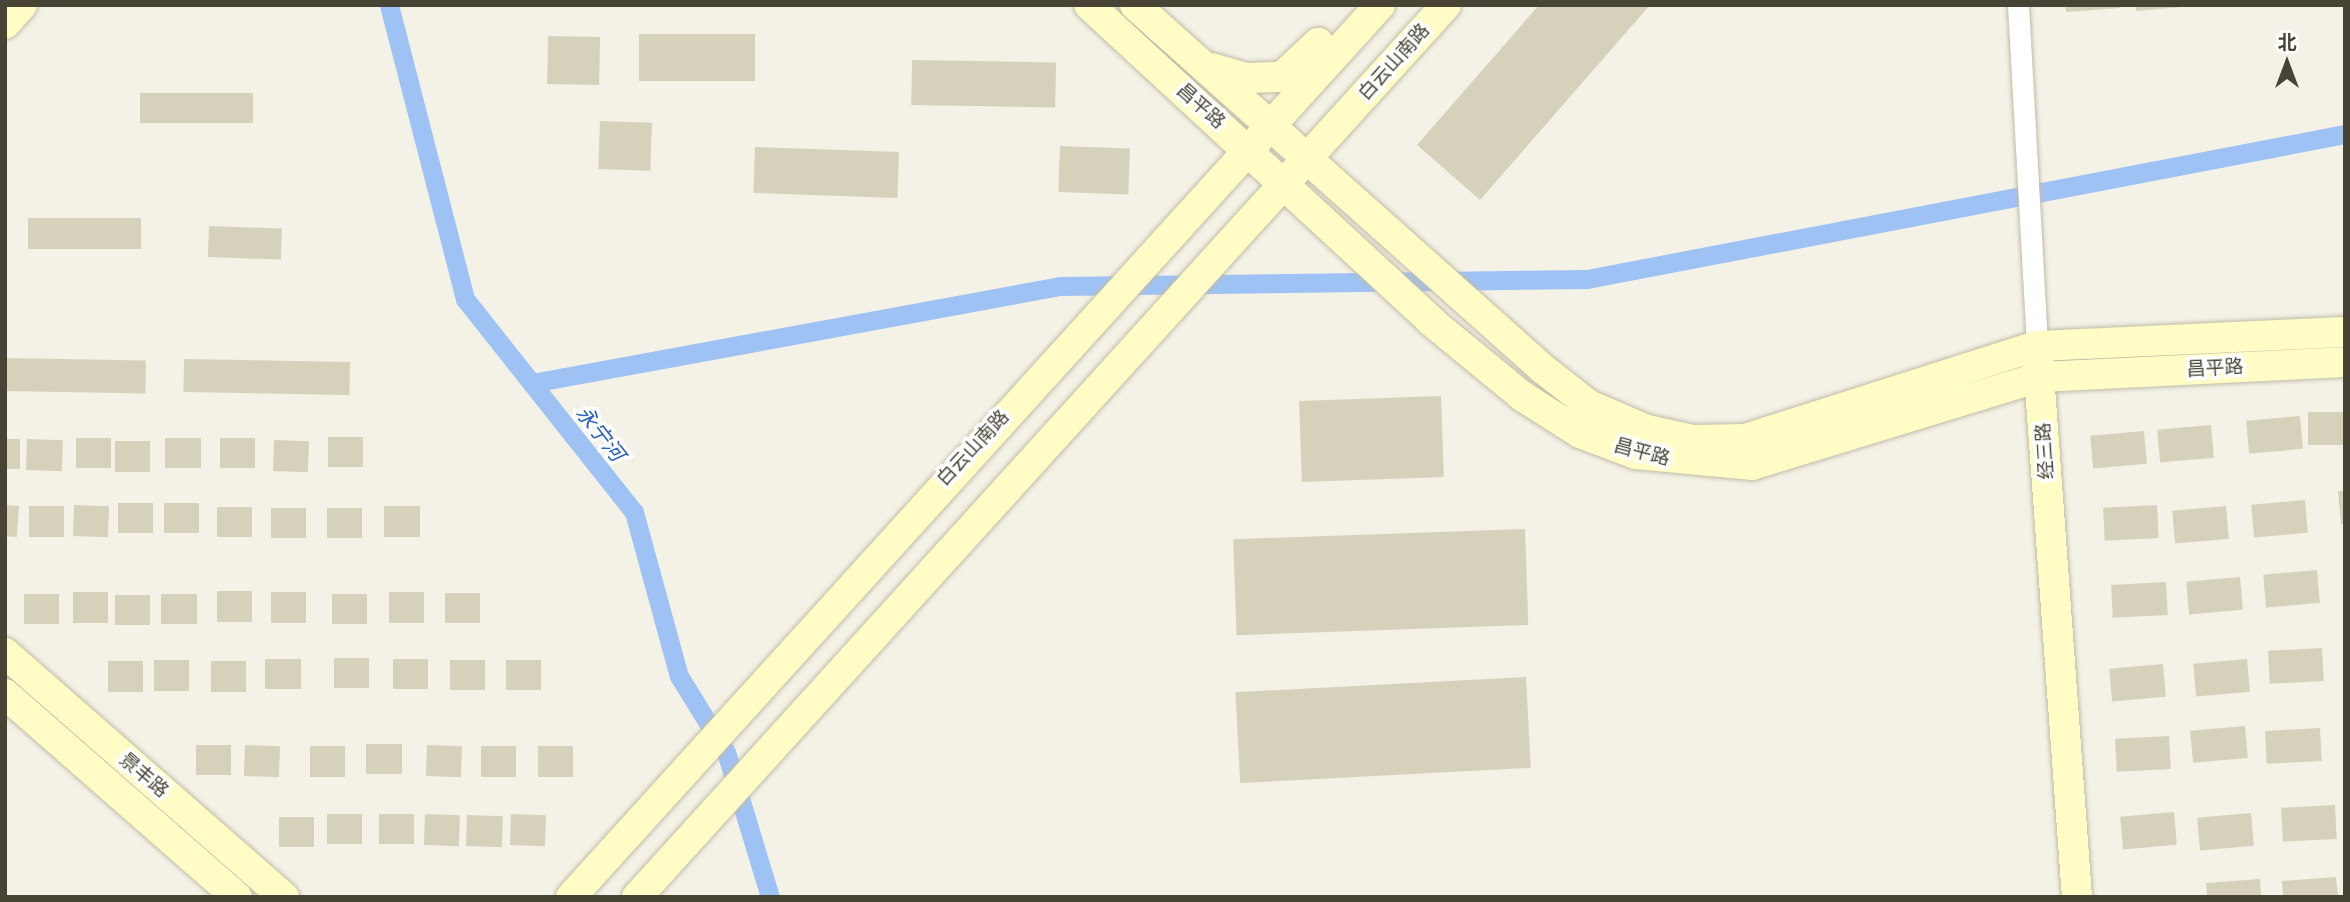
<!DOCTYPE html>
<meta charset="utf-8">
<style>
body{margin:0}
#map{position:relative;width:2350px;height:902px;overflow:hidden;background:#f4f2e6;font-family:"Open Sans","Noto Sans SC",sans-serif}
div>[style]{position:absolute}
.canal>*{height:19px;margin:-9.5px;padding:0 9.5px;transform-origin:9.5px;border-radius:9.5px;background:#9fc2f5}
.building>*{inset:0;background:#d6d1bb;transform-origin:0 0}
.roads{filter:drop-shadow(0 0 2px #c0bca8) drop-shadow(0 0 2px #c0bca8)}
.street>*{height:21px;margin:-10.5px;padding:0 10.5px;transform-origin:10.5px;border-radius:10.5px;background:#fff}
.secondary>*{height:30px;margin:-15px;padding:0 15px;transform-origin:15px;border-radius:15px;background:#fffcc5}
span{translate:-50% -50%;white-space:nowrap;text-align:center;line-height:1.15;-webkit-text-stroke:7px #fff;paint-order:stroke}
.street-label{font-size:19px;color:#474435}
.water-label{font-size:21px;color:#2761ba;font-style:italic}
.frame{position:absolute;inset:0;border:7px solid #474435;pointer-events:none}
.north{position:absolute;left:2252px;top:28px;width:70px;height:70px;-webkit-text-stroke:5px #fff;paint-order:stroke;rotate:0deg;font-size:19px;font-weight:700;line-height:28px;text-align:center;color:#474435}
.north::after{content:'';display:block;margin:auto;width:24px;height:32px;background:#474435;clip-path:polygon(50% 0,100% 100%,50% 72%,0 100%)}
</style>
<div id="map">
<div class="canal">
<i style="left:389px;top:5px;width:304px;rotate:75.5deg"></i>
<i style="left:465px;top:299px;width:272px;rotate:51.6deg"></i>
<i style="left:634px;top:512px;width:170px;rotate:74.7deg"></i>
<i style="left:679px;top:676px;width:89px;rotate:58.3deg"></i>
<i style="left:726px;top:752px;width:152px;rotate:73.1deg"></i>
<i style="left:532px;top:383px;width:537px;rotate:-10.41deg"></i>
<i style="left:1060px;top:286px;width:527px;rotate:-0.76deg"></i>
<i style="left:1587px;top:279px;width:772px;rotate:-10.83deg"></i>
</div>
<div class="building">
<i style="clip-path:polygon(1539px 5px,1650px 5px,1480px 200px,1417px 145px)"></i>
<i style="clip-path:polygon(2065px 5px,2120px 5px,2120px 8px,2066px 12px)"></i>
<i style="clip-path:polygon(2136px 5px,2181px 5px,2182px 7px,2136px 11px)"></i>
<i style="left:639px;top:34px;width:116px;height:47px"></i>
<i style="left:548px;top:36px;width:52px;height:48px;rotate:1deg"></i>
<i style="left:912px;top:60px;width:144px;height:45px;rotate:1deg"></i>
<i style="left:140px;top:93px;width:113px;height:30px"></i>
<i style="left:600px;top:121px;width:52px;height:48px;rotate:2deg"></i>
<i style="left:1060px;top:146px;width:70px;height:46px;rotate:2deg"></i>
<i style="left:755px;top:147px;width:144px;height:46px;rotate:2deg"></i>
<i style="left:28px;top:218px;width:113px;height:31px"></i>
<i style="left:209px;top:226px;width:73px;height:31px;rotate:2deg"></i>
<i style="left:5px;top:358px;width:141px;height:33px;rotate:1deg"></i>
<i style="left:184px;top:359px;width:166px;height:33px;rotate:1deg"></i>
<i style="left:1441px;top:396px;width:81px;height:142px;rotate:88deg"></i>
<i style="left:2345px;top:412px;width:33px;height:37px;rotate:90deg"></i>
<i style="left:2300px;top:416px;width:33px;height:54px;rotate:85deg"></i>
<i style="left:2211px;top:425px;width:33px;height:54px;rotate:85deg"></i>
<i style="left:2144px;top:431px;width:33px;height:54px;rotate:85deg"></i>
<i style="left:328px;top:437px;width:35px;height:30px"></i>
<i style="left:76px;top:438px;width:35px;height:30px"></i>
<i style="left:165px;top:438px;width:36px;height:30px"></i>
<i style="left:220px;top:438px;width:35px;height:30px"></i>
<i style="left:5px;top:439px;width:15px;height:30px"></i>
<i style="left:27px;top:439px;width:36px;height:31px;rotate:2deg"></i>
<i style="left:274px;top:440px;width:35px;height:31px;rotate:2deg"></i>
<i style="left:115px;top:441px;width:35px;height:31px"></i>
<i style="clip-path:polygon(2338px 491px,2345px 491px,2345px 524px,2341px 524px)"></i>
<i style="left:2305px;top:500px;width:33px;height:54px;rotate:85deg"></i>
<i style="left:118px;top:503px;width:35px;height:30px"></i>
<i style="left:164px;top:503px;width:35px;height:30px"></i>
<i style="left:5px;top:505px;width:14px;height:31px;rotate:4deg"></i>
<i style="left:74px;top:505px;width:35px;height:31px;rotate:2deg"></i>
<i style="left:2157px;top:505px;width:33px;height:54px;rotate:87deg"></i>
<i style="left:29px;top:506px;width:35px;height:31px"></i>
<i style="left:384px;top:506px;width:36px;height:31px"></i>
<i style="left:2226px;top:506px;width:33px;height:54px;rotate:85deg"></i>
<i style="left:217px;top:507px;width:35px;height:30px"></i>
<i style="left:271px;top:508px;width:35px;height:30px"></i>
<i style="left:327px;top:508px;width:35px;height:30px"></i>
<i style="left:1525px;top:529px;width:96px;height:292px;rotate:88deg"></i>
<i style="left:2317px;top:570px;width:33px;height:54px;rotate:85deg"></i>
<i style="left:2240px;top:577px;width:33px;height:54px;rotate:85deg"></i>
<i style="left:2166px;top:582px;width:33px;height:55px;rotate:87deg"></i>
<i style="left:217px;top:591px;width:35px;height:31px"></i>
<i style="left:73px;top:592px;width:35px;height:31px"></i>
<i style="left:271px;top:592px;width:35px;height:31px"></i>
<i style="left:389px;top:592px;width:35px;height:31px"></i>
<i style="left:445px;top:593px;width:35px;height:30px"></i>
<i style="left:24px;top:594px;width:35px;height:30px"></i>
<i style="left:161px;top:594px;width:36px;height:30px"></i>
<i style="left:332px;top:594px;width:35px;height:30px"></i>
<i style="left:115px;top:595px;width:35px;height:30px"></i>
<i style="left:2322px;top:648px;width:33px;height:54px;rotate:87deg"></i>
<i style="left:334px;top:658px;width:35px;height:30px"></i>
<i style="left:265px;top:659px;width:36px;height:30px"></i>
<i style="left:393px;top:659px;width:35px;height:30px"></i>
<i style="left:2247px;top:659px;width:33px;height:54px;rotate:85deg"></i>
<i style="left:154px;top:660px;width:35px;height:31px"></i>
<i style="left:450px;top:660px;width:35px;height:30px"></i>
<i style="left:506px;top:660px;width:35px;height:30px"></i>
<i style="left:108px;top:661px;width:35px;height:31px"></i>
<i style="left:211px;top:661px;width:35px;height:31px"></i>
<i style="left:2163px;top:664px;width:33px;height:54px;rotate:85deg"></i>
<i style="left:1526px;top:677px;width:91px;height:291px;rotate:87deg"></i>
<i style="left:2245px;top:726px;width:32px;height:55px;rotate:85deg"></i>
<i style="left:2320px;top:728px;width:33px;height:55px;rotate:87deg"></i>
<i style="left:2169px;top:736px;width:33px;height:54px;rotate:87deg"></i>
<i style="left:366px;top:744px;width:36px;height:30px"></i>
<i style="left:196px;top:745px;width:35px;height:30px"></i>
<i style="left:245px;top:745px;width:35px;height:31px;rotate:2deg"></i>
<i style="left:427px;top:745px;width:35px;height:31px;rotate:2deg"></i>
<i style="left:310px;top:746px;width:35px;height:31px"></i>
<i style="left:481px;top:746px;width:35px;height:31px"></i>
<i style="left:538px;top:746px;width:35px;height:31px"></i>
<i style="left:2335px;top:805px;width:34px;height:54px;rotate:87deg"></i>
<i style="left:2174px;top:812px;width:33px;height:54px;rotate:85deg"></i>
<i style="left:2251px;top:813px;width:33px;height:54px;rotate:85deg"></i>
<i style="left:327px;top:814px;width:35px;height:30px"></i>
<i style="left:379px;top:814px;width:35px;height:30px"></i>
<i style="left:425px;top:814px;width:35px;height:31px;rotate:2deg"></i>
<i style="left:511px;top:814px;width:35px;height:31px;rotate:2deg"></i>
<i style="left:467px;top:815px;width:36px;height:31px;rotate:2deg"></i>
<i style="left:279px;top:817px;width:35px;height:30px"></i>
<i style="clip-path:polygon(2336px 877px,2338px 897px,2283px 897px,2282px 881px)"></i>
<i style="clip-path:polygon(2260px 879px,2261px 897px,2207px 897px,2206px 883px)"></i>
</div>
<div class="roads">
<div class="street">
<i style="left:2018px;top:5px;width:342px;rotate:86.8deg"></i>
</div>
<div class="secondary">
<i style="left:1089px;top:5px;width:467px;rotate:42.7deg"></i>
<i style="left:1432px;top:322px;width:117px;rotate:39.4deg"></i>
<i style="left:1522px;top:396px;width:69px;rotate:32.5deg"></i>
<i style="left:1580px;top:433px;width:60px;rotate:20.6deg"></i>
<i style="left:1636px;top:454px;width:117px;rotate:5.4deg"></i>
<i style="left:1752px;top:465px;width:301px;rotate:-17deg"></i>
<i style="left:2040px;top:377px;width:305px;rotate:-2.8deg"></i>
<i style="left:1135px;top:5px;width:547px;rotate:41.74deg"></i>
<i style="left:1543px;top:369px;width:58px;rotate:38deg"></i>
<i style="left:1589px;top:405px;width:63px;rotate:23.3deg"></i>
<i style="left:1647px;top:430px;width:47px;rotate:12.3deg"></i>
<i style="left:1693px;top:440px;width:52px;rotate:-1.1deg"></i>
<i style="left:1745px;top:439px;width:306px;rotate:-17.7deg"></i>
<i style="left:2037px;top:346px;width:308px;rotate:-2.6deg"></i>
<i style="left:5px;top:24px;width:25px;rotate:-48deg"></i>
<i style="left:1211px;top:68px;width:37px;rotate:16deg"></i>
<i style="left:1247px;top:78px;width:35px;rotate:-2deg"></i>
<i style="left:1282px;top:77px;width:50px;rotate:-43.4deg"></i>
<i style="left:2038px;top:360px;width:538px;rotate:85.85deg"></i>
<i style="left:5px;top:653px;width:371px;rotate:41.2deg"></i>
<i style="left:5px;top:694px;width:308px;rotate:41.2deg"></i>
<i style="left:571px;top:897px;width:1204px;rotate:-47.79deg"></i>
<i style="left:637px;top:897px;width:1204px;rotate:-47.79deg"></i>
</div>
</div>
<div class="street-label">
<span style="left:1394px;top:62px;rotate:-48deg">白云山南路</span>
<span style="left:1201px;top:106px;rotate:42deg">昌平路</span>
<span style="left:2215px;top:368px;rotate:-3deg">昌平路</span>
<span style="left:973px;top:448px;rotate:-47deg">白云山南路</span>
<span style="left:2045px;top:451px;rotate:-94deg">经三路</span>
<span style="left:1642px;top:452px;rotate:15deg">昌平路</span>
<span style="left:144px;top:775px;rotate:41deg">景丰路</span>
</div>
<div class="water-label">
<span style="left:601px;top:433px;rotate:52deg">永宁河</span>
</div>
<div class="frame"></div>
<div class="north">北</div>
</div>
